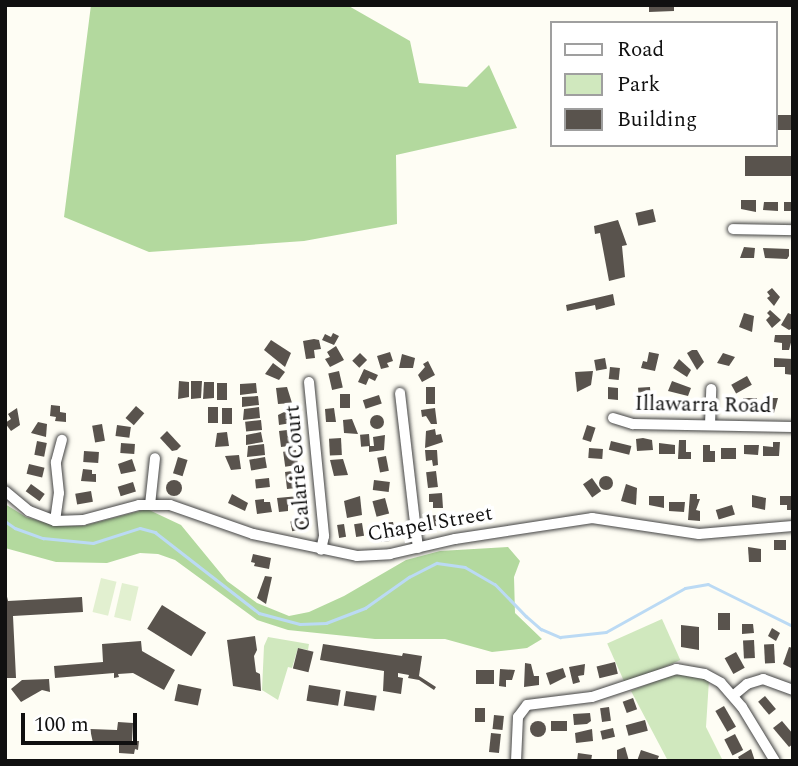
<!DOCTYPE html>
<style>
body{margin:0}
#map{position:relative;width:798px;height:766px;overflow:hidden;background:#fefdf4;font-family:Spectral,serif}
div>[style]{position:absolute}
.green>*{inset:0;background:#d0e8be;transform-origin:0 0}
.forest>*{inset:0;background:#b3d99e}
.pitch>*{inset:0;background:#e2f0d0;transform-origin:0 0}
.stream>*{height:2.5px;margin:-1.25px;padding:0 1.25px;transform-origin:1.25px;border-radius:1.25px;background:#bbdaf4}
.building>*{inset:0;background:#59534d;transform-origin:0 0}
.round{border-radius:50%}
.roads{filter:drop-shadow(0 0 2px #434343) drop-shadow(0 0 2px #434343)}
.minor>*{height:10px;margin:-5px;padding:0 5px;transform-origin:5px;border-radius:5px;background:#fff}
span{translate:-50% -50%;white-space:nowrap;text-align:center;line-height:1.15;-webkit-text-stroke:7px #fff;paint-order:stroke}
.street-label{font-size:21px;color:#101010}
.frame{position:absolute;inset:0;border:7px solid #101010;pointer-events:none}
.legend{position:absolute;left:550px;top:21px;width:228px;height:126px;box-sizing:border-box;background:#fff;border:2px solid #9f9f9f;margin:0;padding:9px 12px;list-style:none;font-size:21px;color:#101010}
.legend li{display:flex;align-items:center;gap:14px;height:35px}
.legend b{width:35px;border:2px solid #9f9f9f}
.scale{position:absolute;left:21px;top:713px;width:116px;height:32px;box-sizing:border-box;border:4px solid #101010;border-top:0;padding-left:9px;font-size:21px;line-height:24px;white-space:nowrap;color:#101010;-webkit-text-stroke:5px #fff;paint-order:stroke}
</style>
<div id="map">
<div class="green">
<i style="left:662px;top:619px;width:45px;height:60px;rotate:66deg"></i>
<i style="clip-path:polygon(268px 637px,309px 644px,308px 650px,298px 648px,292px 668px,288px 667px,278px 700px,262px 690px,264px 646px)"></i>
<i style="clip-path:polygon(687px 674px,709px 680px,706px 727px,723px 761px,668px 761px,631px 691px,670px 675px)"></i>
</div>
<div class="forest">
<i style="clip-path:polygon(91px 5px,347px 5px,410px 41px,419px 83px,467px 87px,489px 65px,517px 128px,396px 155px,397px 224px,304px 241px,149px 252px,64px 217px)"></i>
<i style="clip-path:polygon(5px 504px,26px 517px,56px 526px,83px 526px,147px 509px,181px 525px,227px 581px,257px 603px,289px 616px,309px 612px,344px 596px,406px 560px,440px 551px,508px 547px,520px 561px,514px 577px,515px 613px,542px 639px,527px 648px,492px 652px,445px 639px,375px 639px,288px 630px,257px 620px,175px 560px,158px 554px,140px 553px,107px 563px,56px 562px,5px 548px)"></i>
</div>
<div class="pitch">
<i style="left:101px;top:578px;width:16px;height:35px;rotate:14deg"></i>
<i style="left:122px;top:583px;width:17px;height:35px;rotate:13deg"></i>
</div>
<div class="stream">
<i style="left:5px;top:521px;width:12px;rotate:35deg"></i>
<i style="left:15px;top:528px;width:30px;rotate:20deg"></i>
<i style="left:43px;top:538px;width:50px;rotate:5.7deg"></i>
<i style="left:93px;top:543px;width:49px;rotate:-17.7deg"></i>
<i style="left:140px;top:528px;width:16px;rotate:15deg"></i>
<i style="left:155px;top:532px;width:132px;rotate:37.9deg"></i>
<i style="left:259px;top:613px;width:42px;rotate:15deg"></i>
<i style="left:300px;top:624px;width:26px;rotate:-2deg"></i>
<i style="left:326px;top:623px;width:42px;rotate:-21deg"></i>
<i style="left:365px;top:608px;width:54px;rotate:-35.2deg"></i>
<i style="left:409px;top:577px;width:31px;rotate:-27deg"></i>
<i style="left:437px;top:563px;width:28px;rotate:8deg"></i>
<i style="left:465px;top:567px;width:34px;rotate:30deg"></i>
<i style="left:495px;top:584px;width:45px;rotate:45.9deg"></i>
<i style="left:526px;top:616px;width:20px;rotate:41deg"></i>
<i style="left:541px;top:629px;width:21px;rotate:23deg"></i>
<i style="left:560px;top:637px;width:46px;rotate:-6.2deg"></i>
<i style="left:606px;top:632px;width:90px;rotate:-29.1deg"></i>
<i style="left:685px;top:588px;width:23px;rotate:-10deg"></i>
<i style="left:708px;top:584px;width:95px;rotate:26.3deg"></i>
</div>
<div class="building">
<i style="clip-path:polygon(649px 5px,674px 5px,674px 11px,649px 12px)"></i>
<i style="left:775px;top:115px;width:18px;height:15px"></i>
<i style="left:745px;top:156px;width:48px;height:20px"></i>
<i style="clip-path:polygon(741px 200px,756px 200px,756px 212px,741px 209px)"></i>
<i style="clip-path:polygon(764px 202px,778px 202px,778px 211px,763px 210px)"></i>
<i style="left:784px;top:202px;width:9px;height:9px"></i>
<i style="left:653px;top:209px;width:13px;height:18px;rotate:77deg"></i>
<i style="clip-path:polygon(618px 220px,627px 245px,622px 246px,625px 277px,609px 281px,600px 233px,595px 234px,594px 226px)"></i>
<i style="clip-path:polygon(744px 247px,755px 248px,754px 258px,740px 258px)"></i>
<i style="clip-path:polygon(763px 248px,789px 249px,789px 256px,787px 259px,765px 258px)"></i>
<i style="clip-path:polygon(772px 288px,780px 297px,774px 306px,767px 298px,770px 296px,767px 292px)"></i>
<i style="clip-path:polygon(613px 294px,615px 305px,596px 310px,595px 305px,567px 311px,566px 305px)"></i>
<i style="clip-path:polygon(770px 310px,781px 320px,772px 328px,766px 320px,770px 316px,767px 313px)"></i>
<i style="clip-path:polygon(744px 313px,754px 316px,752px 332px,739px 327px)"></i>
<i style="clip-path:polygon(788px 313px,793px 315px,793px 328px,789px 330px,781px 325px)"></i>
<i style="clip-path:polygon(333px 333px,339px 336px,334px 345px,322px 340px,325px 334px,331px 337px)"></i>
<i style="clip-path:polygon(775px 335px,793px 335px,789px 350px,782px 350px,782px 343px,774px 342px)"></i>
<i style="clip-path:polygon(314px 339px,319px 340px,321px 349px,314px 350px,315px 358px,306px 359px,303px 341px)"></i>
<i style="clip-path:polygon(271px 340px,291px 353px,285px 367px,264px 350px)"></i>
<i style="clip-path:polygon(336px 346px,344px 360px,330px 367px,325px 359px,330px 357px,327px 352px)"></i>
<i style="clip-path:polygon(692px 350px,697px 350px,704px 362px,697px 370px,687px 353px)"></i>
<i style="clip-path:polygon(390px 352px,393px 361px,387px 363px,389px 367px,381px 369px,377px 356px)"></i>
<i style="clip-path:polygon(649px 352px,659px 354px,655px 371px,641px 368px,643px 361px,647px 362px)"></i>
<i style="left:360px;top:353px;width:10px;height:11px;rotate:45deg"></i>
<i style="clip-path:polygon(723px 353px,735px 357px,729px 366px,717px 363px)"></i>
<i style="clip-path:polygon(402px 354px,415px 358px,413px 368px,399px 368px)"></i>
<i style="left:605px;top:358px;width:11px;height:11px;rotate:80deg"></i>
<i style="clip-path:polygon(774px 358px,793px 359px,793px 375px,785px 374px,785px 367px,774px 367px)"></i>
<i style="clip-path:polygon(679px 359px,691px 370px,687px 377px,673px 368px)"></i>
<i style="clip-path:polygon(428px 361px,435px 375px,422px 382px,418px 375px,425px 367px,423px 364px)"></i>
<i style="clip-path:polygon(273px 363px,285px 372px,279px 380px,265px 374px)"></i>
<i style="left:610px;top:367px;width:10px;height:12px;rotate:6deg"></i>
<i style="clip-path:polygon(364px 369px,378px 375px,375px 381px,369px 378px,366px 385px,358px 382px)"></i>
<i style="left:339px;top:371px;width:17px;height:11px;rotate:77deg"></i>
<i style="clip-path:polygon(593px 371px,591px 385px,577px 392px,575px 372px)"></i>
<i style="left:747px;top:376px;width:10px;height:18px;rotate:61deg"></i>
<i style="clip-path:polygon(179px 381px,189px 382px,189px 397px,178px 399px)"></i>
<i style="clip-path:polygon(191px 381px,202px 381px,201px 398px,191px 399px)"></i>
<i style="clip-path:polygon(672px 381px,691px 388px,688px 396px,668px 391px)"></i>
<i style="clip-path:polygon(204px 382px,214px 382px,214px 398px,203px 399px)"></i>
<i style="left:217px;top:383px;width:10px;height:17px"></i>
<i style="clip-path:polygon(256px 383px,257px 393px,240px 395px,240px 384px)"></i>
<i style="clip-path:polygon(287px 387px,292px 403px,278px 404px,276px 388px)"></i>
<i style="left:426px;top:387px;width:9px;height:17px"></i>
<i style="clip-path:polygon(608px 387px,618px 388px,618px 400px,608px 399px)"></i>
<i style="left:650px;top:387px;width:16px;height:12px;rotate:86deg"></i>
<i style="left:340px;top:394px;width:10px;height:14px"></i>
<i style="left:379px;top:395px;width:9px;height:17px;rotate:72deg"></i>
<i style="clip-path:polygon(258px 396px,259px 405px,242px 407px,242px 397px)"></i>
<i style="clip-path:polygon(743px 398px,757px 398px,757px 411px,738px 409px,738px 403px,743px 403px)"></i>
<i style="clip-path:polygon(764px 398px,778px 398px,774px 413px,764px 413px)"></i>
<i style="left:674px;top:402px;width:18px;height:9px"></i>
<i style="clip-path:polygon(51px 405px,60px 406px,60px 412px,66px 413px,66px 422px,55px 421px,56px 417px,50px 416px)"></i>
<i style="left:136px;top:406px;width:11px;height:16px;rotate:41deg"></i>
<i style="left:208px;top:407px;width:10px;height:16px"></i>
<i style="clip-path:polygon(259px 407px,260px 418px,243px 420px,244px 409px)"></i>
<i style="clip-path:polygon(17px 408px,20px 425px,11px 431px,5px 423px,11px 419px,8px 414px)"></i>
<i style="left:222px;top:408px;width:10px;height:16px"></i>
<i style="clip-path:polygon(334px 408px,336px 422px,326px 422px,325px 409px)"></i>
<i style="clip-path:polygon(435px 408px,437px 424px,431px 424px,426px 416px,422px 417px,421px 410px)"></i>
<i style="clip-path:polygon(290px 409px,291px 415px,296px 414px,297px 422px,279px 425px,278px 415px)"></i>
<i class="round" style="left:370px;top:415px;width:14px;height:14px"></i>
<i style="clip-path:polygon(352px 419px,358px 434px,344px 433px,343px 420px)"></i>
<i style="left:261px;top:420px;width:10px;height:16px;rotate:84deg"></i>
<i style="clip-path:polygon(38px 422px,47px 424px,46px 437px,31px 433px)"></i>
<i style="left:102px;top:424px;width:17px;height:10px;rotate:80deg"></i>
<i style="left:117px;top:425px;width:14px;height:11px;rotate:8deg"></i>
<i style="left:587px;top:425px;width:9px;height:15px;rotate:18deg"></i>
<i style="clip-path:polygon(435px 429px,436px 435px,441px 434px,443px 442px,425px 448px,426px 431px)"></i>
<i style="clip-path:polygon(287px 430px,288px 437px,295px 436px,296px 445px,281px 447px,279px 431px)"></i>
<i style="clip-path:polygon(167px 431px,181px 446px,177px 450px,172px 451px,160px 438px)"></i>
<i style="clip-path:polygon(227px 432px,229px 446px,215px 447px,217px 433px)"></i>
<i style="clip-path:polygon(261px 432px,263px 442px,246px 445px,246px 435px)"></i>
<i style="left:369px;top:434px;width:12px;height:9px;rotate:85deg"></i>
<i style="clip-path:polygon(385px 435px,384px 450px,369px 452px,369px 446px,374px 446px,373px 437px)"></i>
<i style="left:341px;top:438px;width:17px;height:12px;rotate:87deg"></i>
<i style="clip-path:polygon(643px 438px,652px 440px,653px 450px,637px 451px,636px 439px)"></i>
<i style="clip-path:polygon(679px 440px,686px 440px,686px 452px,691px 452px,691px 459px,678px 459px)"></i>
<i style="left:37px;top:441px;width:10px;height:14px;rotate:11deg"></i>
<i style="left:611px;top:441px;width:21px;height:9px;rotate:14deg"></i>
<i style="clip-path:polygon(773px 442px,780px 442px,779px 456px,763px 456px,763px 446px,773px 447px)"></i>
<i style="left:121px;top:443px;width:14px;height:10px;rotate:4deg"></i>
<i style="clip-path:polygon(659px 443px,675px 445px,675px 454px,659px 454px)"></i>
<i style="clip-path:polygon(264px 444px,265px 455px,247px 457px,248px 446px)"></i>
<i style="clip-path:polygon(703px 445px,710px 445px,710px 451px,715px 451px,715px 462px,703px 462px)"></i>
<i style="clip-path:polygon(744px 445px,759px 445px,758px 455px,744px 454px)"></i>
<i style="left:589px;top:448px;width:14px;height:10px;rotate:4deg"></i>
<i style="left:721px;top:448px;width:15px;height:11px"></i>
<i style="left:296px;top:450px;width:15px;height:13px;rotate:82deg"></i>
<i style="clip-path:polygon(425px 450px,437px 450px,438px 465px,433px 466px,432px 460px,426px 461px)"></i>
<i style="left:84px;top:451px;width:15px;height:11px;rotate:4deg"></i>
<i style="clip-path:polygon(239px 455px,241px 469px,231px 470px,225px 456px)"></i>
<i style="left:386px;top:456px;width:15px;height:9px;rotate:79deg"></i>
<i style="left:178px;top:457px;width:10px;height:17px;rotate:17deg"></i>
<i style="left:265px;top:457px;width:11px;height:16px;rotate:80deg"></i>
<i style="clip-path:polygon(132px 459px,136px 471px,121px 474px,118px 464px)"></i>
<i style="clip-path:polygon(343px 459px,348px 475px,334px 476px,330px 460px)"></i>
<i style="left:29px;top:464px;width:16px;height:10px;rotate:14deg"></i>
<i style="clip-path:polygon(83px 469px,92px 470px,92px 474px,96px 474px,96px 482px,81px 481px)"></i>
<i style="clip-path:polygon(299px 470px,300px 480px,295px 481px,296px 488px,287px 489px,285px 472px)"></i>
<i style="left:436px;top:471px;width:16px;height:10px;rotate:83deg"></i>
<i class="round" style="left:599px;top:476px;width:14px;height:14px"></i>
<i style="left:269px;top:478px;width:9px;height:14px;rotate:84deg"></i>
<i style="left:592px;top:478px;width:16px;height:11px;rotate:55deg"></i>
<i style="left:374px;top:480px;width:16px;height:10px;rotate:7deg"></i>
<i class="round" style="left:166px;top:480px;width:16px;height:16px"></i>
<i style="left:133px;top:482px;width:10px;height:16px;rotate:73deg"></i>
<i style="left:31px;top:484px;width:17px;height:9px;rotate:36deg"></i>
<i style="clip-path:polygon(626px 484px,637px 488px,636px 505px,621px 501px)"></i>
<i style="left:91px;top:491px;width:11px;height:16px;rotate:80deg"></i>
<i style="clip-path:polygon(298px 492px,305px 492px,306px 501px,288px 506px,288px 511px,279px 512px,277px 498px,299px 496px)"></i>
<i style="clip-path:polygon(442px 493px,443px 508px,433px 508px,433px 502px,429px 502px,429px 494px)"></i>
<i style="clip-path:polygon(232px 494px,248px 503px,245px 511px,228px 503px)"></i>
<i style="clip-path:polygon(690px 494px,697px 494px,697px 499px,700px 499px,696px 510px,700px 511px,700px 521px,688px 520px)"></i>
<i style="clip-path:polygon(752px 495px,766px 498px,765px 510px,752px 507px)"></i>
<i style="clip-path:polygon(360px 496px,362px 515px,347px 518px,344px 501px)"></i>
<i style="clip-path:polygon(649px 496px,664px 496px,664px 508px,649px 505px)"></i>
<i style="clip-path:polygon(780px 496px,793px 496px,793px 510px,787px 510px,787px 505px,780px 505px)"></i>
<i style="left:385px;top:498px;width:16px;height:13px;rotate:75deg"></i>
<i style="clip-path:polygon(264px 499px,264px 502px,270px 502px,272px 512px,257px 514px,255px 500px)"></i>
<i style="clip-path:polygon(669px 502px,685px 502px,684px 512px,669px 511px)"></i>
<i style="left:732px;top:505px;width:10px;height:17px;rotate:73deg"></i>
<i style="left:448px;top:514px;width:11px;height:22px;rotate:85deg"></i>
<i style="left:308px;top:518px;width:10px;height:18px;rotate:79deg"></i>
<i style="clip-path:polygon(393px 522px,395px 532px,389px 533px,390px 541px,379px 542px,377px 523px)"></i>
<i style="left:362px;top:523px;width:13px;height:8px;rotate:81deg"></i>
<i style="left:344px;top:524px;width:13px;height:7px;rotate:81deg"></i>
<i style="left:774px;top:540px;width:12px;height:10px"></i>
<i style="clip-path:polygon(748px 547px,761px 549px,761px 562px,749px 562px)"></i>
<i style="clip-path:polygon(253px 554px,271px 558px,269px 569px,254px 566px,255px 563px,251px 562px)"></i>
<i style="clip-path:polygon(265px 576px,272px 577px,266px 604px,257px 598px)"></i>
<i style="clip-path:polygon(5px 588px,8px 601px,82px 597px,83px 612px,13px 616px,16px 678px,5px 678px)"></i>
<i style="left:162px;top:605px;width:52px;height:28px;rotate:32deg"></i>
<i style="left:718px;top:613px;width:12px;height:17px"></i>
<i style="clip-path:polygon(742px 624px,753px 624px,754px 633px,742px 634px)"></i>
<i style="clip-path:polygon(681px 625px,699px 627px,699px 650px,681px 647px)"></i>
<i style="clip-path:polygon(772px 628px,780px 633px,776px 641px,768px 636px)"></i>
<i style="clip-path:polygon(255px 636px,257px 650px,254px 656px,256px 672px,260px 674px,261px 691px,233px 686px,227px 640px)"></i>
<i style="left:754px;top:640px;width:18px;height:11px;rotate:87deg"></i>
<i style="clip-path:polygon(141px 641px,142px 651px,175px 670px,164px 690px,133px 673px,118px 674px,119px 677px,114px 678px,114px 673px,55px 678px,54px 666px,103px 662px,102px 644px)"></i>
<i style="clip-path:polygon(323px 644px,402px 656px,403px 653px,422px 656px,419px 676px,436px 687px,434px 690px,419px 680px,408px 678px,409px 675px,398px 673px,398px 677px,403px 678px,401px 694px,383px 691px,384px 671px,320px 660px)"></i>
<i style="left:774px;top:644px;width:19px;height:10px;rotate:87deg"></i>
<i style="clip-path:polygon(789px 647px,793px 648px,791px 668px,783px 664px)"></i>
<i style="left:298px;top:648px;width:16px;height:21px;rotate:14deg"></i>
<i style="left:736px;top:652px;width:18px;height:13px;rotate:61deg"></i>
<i style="left:615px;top:662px;width:12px;height:19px;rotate:76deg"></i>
<i style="clip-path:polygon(525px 663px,531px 664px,534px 676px,539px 676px,539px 685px,524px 687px)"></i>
<i style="clip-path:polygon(585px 664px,584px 675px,578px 676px,580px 682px,573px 684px,569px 667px)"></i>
<i style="clip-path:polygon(563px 668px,566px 677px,550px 685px,546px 673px)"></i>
<i style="clip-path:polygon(500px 669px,515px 670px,512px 680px,506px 680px,506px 687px,499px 686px)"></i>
<i style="left:476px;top:670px;width:18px;height:14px"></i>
<i style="clip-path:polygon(49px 679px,50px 692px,42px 690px,21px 702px,11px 689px,22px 680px)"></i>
<i style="left:178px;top:684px;width:24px;height:17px;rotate:12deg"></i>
<i style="left:309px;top:685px;width:32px;height:16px;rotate:9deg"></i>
<i style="left:346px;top:691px;width:31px;height:15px;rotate:9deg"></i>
<i style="left:765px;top:696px;width:17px;height:9px;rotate:50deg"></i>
<i style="left:633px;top:698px;width:12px;height:11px;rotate:70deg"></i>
<i style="left:724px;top:706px;width:24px;height:10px;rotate:60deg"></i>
<i style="left:609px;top:707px;width:14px;height:9px;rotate:82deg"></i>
<i style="left:475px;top:708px;width:10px;height:14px"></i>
<i style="clip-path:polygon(590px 713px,591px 721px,587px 724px,574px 725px,573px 714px)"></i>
<i style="left:494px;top:715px;width:10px;height:14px;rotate:6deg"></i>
<i style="left:645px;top:720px;width:11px;height:20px;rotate:75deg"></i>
<i style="left:551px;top:721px;width:16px;height:10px"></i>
<i style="clip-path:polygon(782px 721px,793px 734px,793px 744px,789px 747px,773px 728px)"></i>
<i class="round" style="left:530px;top:721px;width:16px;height:16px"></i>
<i style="clip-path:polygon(118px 722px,133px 723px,132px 741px,139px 741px,138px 750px,135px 749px,134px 754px,119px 753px,119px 744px,93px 743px,90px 729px,117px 730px)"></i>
<i style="left:613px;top:728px;width:9px;height:13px;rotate:77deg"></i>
<i style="clip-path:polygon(592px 729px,593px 741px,576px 743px,575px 733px)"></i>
<i style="left:491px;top:733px;width:10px;height:19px;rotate:6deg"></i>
<i style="left:735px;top:734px;width:18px;height:12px;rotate:63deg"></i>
<i style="clip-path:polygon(625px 747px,629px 761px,617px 761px,617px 750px)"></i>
<i style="clip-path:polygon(751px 749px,755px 761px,740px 761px,738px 757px)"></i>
<i style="clip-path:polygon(641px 750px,659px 756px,657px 761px,637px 761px)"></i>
<i style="clip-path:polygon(578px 753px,592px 755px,591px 761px,577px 761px)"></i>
</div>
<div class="roads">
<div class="minor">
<i style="left:733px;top:229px;width:60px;rotate:1deg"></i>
<i style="left:309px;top:382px;width:155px;rotate:84.4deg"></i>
<i style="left:324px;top:536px;width:14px;rotate:102deg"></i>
<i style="left:400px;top:393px;width:156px;rotate:83.4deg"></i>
<i style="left:613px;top:418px;width:21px;rotate:17deg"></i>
<i style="left:633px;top:424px;width:160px;rotate:1.1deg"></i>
<i style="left:710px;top:425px;width:36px;rotate:-88deg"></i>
<i style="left:5px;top:491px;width:31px;rotate:40deg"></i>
<i style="left:29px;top:511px;width:28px;rotate:21deg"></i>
<i style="left:55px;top:521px;width:28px;rotate:-2deg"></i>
<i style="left:83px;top:520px;width:58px;rotate:-15deg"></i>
<i style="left:139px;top:505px;width:31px"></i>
<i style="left:170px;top:505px;width:88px;rotate:19.3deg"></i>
<i style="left:253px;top:534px;width:106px;rotate:11.9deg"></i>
<i style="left:357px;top:556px;width:33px;rotate:-3deg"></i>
<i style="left:390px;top:554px;width:67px;rotate:-13deg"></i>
<i style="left:455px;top:539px;width:139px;rotate:-8.7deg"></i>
<i style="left:592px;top:518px;width:108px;rotate:8.5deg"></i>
<i style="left:699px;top:534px;width:94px;rotate:-4.9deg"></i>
<i style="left:150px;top:505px;width:47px;rotate:-83.9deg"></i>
<i style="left:55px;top:521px;width:28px;rotate:-82deg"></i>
<i style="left:59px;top:493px;width:31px;rotate:-96deg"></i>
<i style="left:56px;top:462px;width:23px;rotate:-75deg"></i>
<i style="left:734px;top:695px;width:17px;rotate:-40deg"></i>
<i style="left:747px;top:684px;width:17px;rotate:-17deg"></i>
<i style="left:763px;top:679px;width:32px;rotate:20deg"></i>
<i style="left:516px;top:761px;width:44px;rotate:-87.4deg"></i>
<i style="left:518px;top:717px;width:15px;rotate:-53deg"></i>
<i style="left:527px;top:705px;width:65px;rotate:-7deg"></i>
<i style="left:592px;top:697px;width:89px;rotate:-18.4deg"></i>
<i style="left:676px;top:669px;width:29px;rotate:10deg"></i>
<i style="left:705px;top:674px;width:18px;rotate:29deg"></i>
<i style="left:721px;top:683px;width:32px;rotate:49deg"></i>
<i style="left:742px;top:707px;width:63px;rotate:58.6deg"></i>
</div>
</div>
<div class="street-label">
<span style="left:703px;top:405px;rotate:1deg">Illawarra Road</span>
<span style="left:298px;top:468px;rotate:-95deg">Calarie Court</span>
<span style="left:430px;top:524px;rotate:-10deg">Chapel Street</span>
</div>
<div class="frame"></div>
<ul class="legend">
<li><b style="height:9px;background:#fff"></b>Road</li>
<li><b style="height:19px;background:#d0e8be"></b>Park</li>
<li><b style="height:19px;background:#59534d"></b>Building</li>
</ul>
<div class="scale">100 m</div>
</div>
